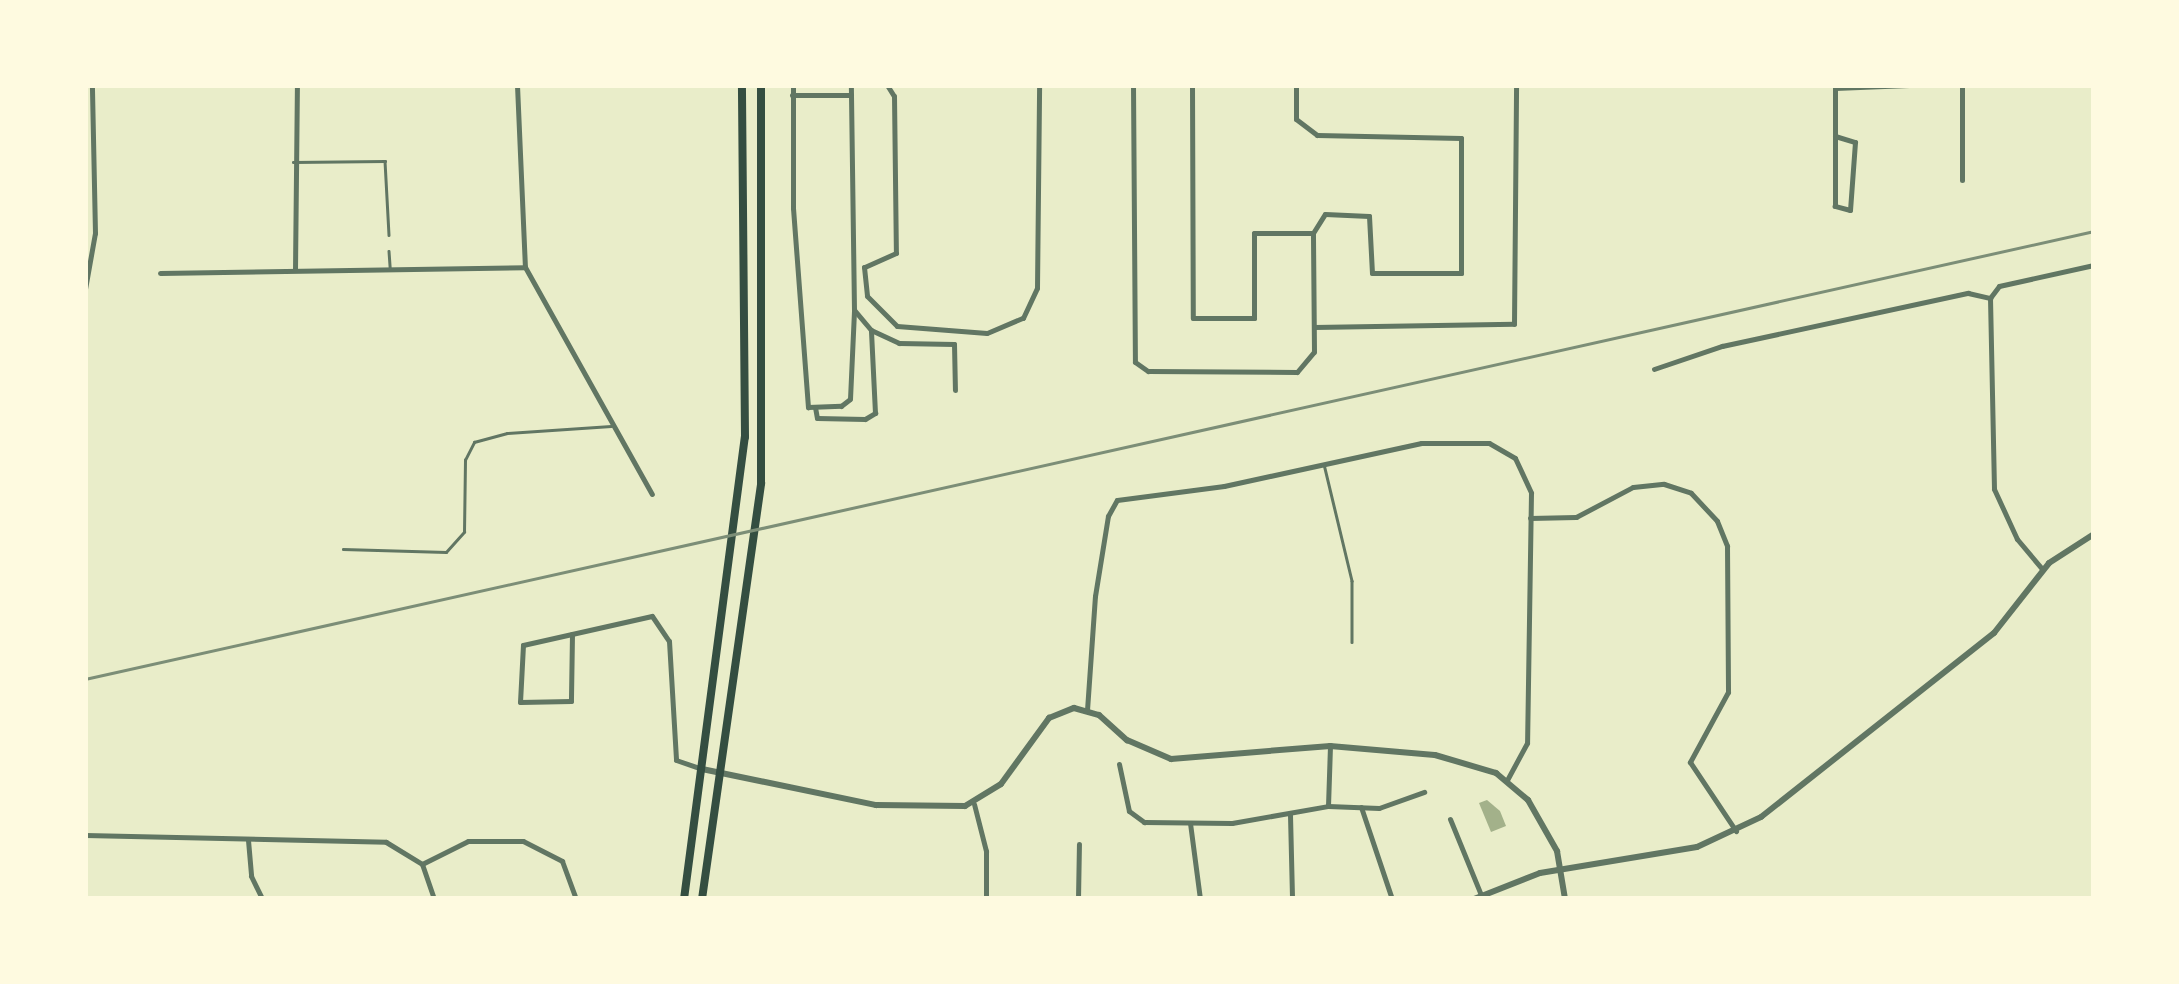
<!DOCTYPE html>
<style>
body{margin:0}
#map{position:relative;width:2179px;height:984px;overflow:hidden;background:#e9edc9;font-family:Montserrat,sans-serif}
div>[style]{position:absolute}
.water>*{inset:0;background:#a3b18a}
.service>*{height:2.5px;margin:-1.25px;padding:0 1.25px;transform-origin:1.25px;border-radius:1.25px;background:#617663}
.minor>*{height:5px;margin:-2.5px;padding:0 2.5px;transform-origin:2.5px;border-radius:2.5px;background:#617663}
.tertiary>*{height:6px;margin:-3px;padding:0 3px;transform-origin:3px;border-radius:3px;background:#617663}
.secondary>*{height:8px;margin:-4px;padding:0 4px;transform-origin:4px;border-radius:4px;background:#344e41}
.rail>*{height:2.5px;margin:-1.25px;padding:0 1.25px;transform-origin:1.25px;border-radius:1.25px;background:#7c8e77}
span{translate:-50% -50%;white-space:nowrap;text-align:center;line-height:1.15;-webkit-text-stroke:8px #fefae0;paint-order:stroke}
.frame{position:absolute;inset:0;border:88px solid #fefae0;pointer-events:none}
</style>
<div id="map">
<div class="water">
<i style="clip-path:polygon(1487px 800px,1500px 811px,1506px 826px,1491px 832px,1479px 803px)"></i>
</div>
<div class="service">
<i style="left:293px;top:162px;width:92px;rotate:-0.6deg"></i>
<i style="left:385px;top:161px;width:74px;rotate:86.9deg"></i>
<i style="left:389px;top:251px;width:16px;rotate:86deg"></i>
<i style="left:1324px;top:464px;width:120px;rotate:76.5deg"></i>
<i style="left:1352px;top:581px;width:61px;rotate:90deg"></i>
<i style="left:343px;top:549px;width:103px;rotate:1.7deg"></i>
<i style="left:446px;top:552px;width:27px;rotate:-48deg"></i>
<i style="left:464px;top:532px;width:72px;rotate:-89.2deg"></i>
<i style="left:465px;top:460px;width:20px;rotate:-63deg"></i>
<i style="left:474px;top:442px;width:34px;rotate:-15deg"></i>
<i style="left:507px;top:433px;width:104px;rotate:-3.9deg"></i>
</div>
<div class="minor">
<i style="left:517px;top:85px;width:182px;rotate:87.5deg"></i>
<i style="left:525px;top:267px;width:260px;rotate:60.8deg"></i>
<i style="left:793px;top:85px;width:123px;rotate:90deg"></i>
<i style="left:793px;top:208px;width:200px;rotate:85.7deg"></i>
<i style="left:808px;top:407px;width:33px;rotate:-2deg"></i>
<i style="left:841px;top:406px;width:11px;rotate:-38deg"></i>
<i style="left:850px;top:399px;width:89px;rotate:-87.4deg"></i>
<i style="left:887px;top:85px;width:13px;rotate:58deg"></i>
<i style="left:894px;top:96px;width:157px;rotate:89.3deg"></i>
<i style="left:896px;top:253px;width:35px;rotate:156deg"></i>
<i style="left:864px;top:267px;width:29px;rotate:84deg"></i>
<i style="left:867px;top:296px;width:42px;rotate:45deg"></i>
<i style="left:897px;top:326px;width:90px;rotate:4.4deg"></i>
<i style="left:987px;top:333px;width:39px;rotate:-23deg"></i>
<i style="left:1023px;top:318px;width:33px;rotate:-65deg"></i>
<i style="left:1037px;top:288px;width:203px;rotate:-89.4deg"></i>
<i style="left:1133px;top:85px;width:277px;rotate:89.6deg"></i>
<i style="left:1135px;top:362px;width:16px;rotate:35deg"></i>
<i style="left:1148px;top:371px;width:149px;rotate:0.4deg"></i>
<i style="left:1297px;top:372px;width:26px;rotate:-50deg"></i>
<i style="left:1314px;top:352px;width:119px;rotate:-90.5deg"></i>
<i style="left:1313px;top:233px;width:22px;rotate:-58deg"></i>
<i style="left:1325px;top:214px;width:44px;rotate:2.6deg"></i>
<i style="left:1369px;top:216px;width:57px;rotate:87deg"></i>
<i style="left:1372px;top:273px;width:89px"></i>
<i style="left:1461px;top:273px;width:135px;rotate:-90deg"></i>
<i style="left:1461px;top:138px;width:144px;rotate:-178.8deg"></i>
<i style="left:1317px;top:135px;width:26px;rotate:-143deg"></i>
<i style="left:1296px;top:119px;width:34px;rotate:-90deg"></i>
<i style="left:1192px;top:85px;width:233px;rotate:89.8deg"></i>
<i style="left:1193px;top:318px;width:61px"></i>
<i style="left:1254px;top:318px;width:85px;rotate:-90deg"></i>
<i style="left:1254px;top:233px;width:59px"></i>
<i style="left:1962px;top:85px;width:95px;rotate:90deg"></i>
<i style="left:1835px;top:88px;width:74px;rotate:-2.3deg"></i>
<i style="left:792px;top:95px;width:59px"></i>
<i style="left:1835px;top:136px;width:21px;rotate:17deg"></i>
<i style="left:1855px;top:142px;width:68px;rotate:94.2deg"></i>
<i style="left:1850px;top:210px;width:16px;rotate:-165deg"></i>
<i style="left:1835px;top:206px;width:121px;rotate:-90deg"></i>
<i style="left:295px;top:270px;width:185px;rotate:-89.4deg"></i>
<i style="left:160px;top:273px;width:365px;rotate:-0.9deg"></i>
<i style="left:85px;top:289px;width:57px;rotate:-79.9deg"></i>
<i style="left:95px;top:233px;width:148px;rotate:-91.2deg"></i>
<i style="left:1990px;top:298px;width:191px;rotate:88.8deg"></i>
<i style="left:1994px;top:489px;width:55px;rotate:65.3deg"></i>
<i style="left:2017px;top:539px;width:40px;rotate:50deg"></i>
<i style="left:1990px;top:298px;width:15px;rotate:-53deg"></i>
<i style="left:1999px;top:286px;width:97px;rotate:-12.5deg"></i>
<i style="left:1314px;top:327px;width:200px;rotate:-0.9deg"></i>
<i style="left:1514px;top:324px;width:239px;rotate:-89.5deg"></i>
<i style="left:871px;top:330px;width:31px;rotate:25deg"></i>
<i style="left:899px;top:343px;width:55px;rotate:1deg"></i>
<i style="left:954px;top:344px;width:46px;rotate:88.8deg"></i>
<i style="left:1654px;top:369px;width:72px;rotate:-18.7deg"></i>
<i style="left:1722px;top:346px;width:252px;rotate:-12.2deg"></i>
<i style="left:1968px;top:293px;width:23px;rotate:13deg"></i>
<i style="left:815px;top:407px;width:11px;rotate:80deg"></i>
<i style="left:817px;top:418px;width:48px;rotate:1.2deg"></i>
<i style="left:865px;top:419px;width:12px;rotate:-31deg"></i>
<i style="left:875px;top:413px;width:83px;rotate:-92.8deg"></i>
<i style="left:871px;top:330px;width:26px;rotate:-130deg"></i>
<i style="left:854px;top:310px;width:225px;rotate:-90.8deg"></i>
<i style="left:1530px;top:518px;width:46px;rotate:-1.2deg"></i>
<i style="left:1576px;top:517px;width:64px;rotate:-27.8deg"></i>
<i style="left:1633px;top:487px;width:31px;rotate:-6deg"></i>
<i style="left:1664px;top:484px;width:28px;rotate:18deg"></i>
<i style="left:1691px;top:493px;width:38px;rotate:47deg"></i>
<i style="left:1717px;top:521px;width:27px;rotate:68deg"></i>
<i style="left:1727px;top:546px;width:146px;rotate:89.6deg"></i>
<i style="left:1728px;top:692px;width:80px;rotate:118.5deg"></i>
<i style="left:1690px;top:762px;width:83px;rotate:56.3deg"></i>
<i style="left:572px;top:634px;width:67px;rotate:90.9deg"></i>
<i style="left:571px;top:701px;width:51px;rotate:178.9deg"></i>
<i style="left:520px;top:702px;width:57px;rotate:-87deg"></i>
<i style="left:523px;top:645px;width:132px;rotate:-12.7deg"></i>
<i style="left:652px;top:616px;width:30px;rotate:56deg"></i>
<i style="left:669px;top:641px;width:119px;rotate:86.6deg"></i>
<i style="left:676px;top:760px;width:28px;rotate:19deg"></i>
<i style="left:1087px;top:710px;width:114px;rotate:-86deg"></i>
<i style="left:1095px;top:596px;width:81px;rotate:-80.8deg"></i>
<i style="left:1108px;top:516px;width:18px;rotate:-61deg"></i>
<i style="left:1117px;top:500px;width:108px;rotate:-7.5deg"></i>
<i style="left:1224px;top:486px;width:202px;rotate:-12.3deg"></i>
<i style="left:1421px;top:443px;width:68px"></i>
<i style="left:1489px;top:443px;width:30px;rotate:30deg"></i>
<i style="left:1515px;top:458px;width:38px;rotate:65deg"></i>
<i style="left:1531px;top:493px;width:250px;rotate:90.9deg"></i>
<i style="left:1527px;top:743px;width:42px;rotate:118.4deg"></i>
<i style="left:1119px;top:764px;width:48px;rotate:78deg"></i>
<i style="left:1129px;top:811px;width:19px;rotate:36deg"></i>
<i style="left:1144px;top:822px;width:88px;rotate:0.7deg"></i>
<i style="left:1232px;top:823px;width:97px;rotate:-10deg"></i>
<i style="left:1328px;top:806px;width:51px;rotate:2.2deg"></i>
<i style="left:1379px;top:808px;width:48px;rotate:-19.6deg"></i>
<i style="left:974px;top:804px;width:49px;rotate:75.7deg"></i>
<i style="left:986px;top:851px;width:48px;rotate:90deg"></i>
<i style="left:1328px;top:806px;width:60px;rotate:-88.1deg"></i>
<i style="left:1361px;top:807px;width:94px;rotate:71.4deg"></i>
<i style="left:1290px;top:815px;width:84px;rotate:88.6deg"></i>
<i style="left:1450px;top:819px;width:82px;rotate:67.8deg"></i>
<i style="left:1190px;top:823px;width:77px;rotate:82.5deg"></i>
<i style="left:85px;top:835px;width:301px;rotate:1.3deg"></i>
<i style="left:386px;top:842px;width:42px;rotate:31.4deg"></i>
<i style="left:422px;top:864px;width:37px;rotate:71deg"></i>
<i style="left:248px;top:840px;width:36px;rotate:85deg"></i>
<i style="left:251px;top:876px;width:25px;rotate:64deg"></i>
<i style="left:422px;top:864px;width:51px;rotate:-26.6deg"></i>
<i style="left:468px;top:841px;width:55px"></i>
<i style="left:523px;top:841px;width:44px;rotate:27.1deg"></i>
<i style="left:562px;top:861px;width:40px;rotate:69.8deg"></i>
<i style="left:1078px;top:899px;width:55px;rotate:-89deg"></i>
</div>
<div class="tertiary">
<i style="left:702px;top:769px;width:178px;rotate:11.7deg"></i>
<i style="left:876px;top:805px;width:89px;rotate:0.6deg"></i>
<i style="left:965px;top:806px;width:42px;rotate:-31.4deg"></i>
<i style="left:1001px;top:784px;width:82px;rotate:-54deg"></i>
<i style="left:1049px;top:718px;width:27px;rotate:-22deg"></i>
<i style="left:1074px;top:708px;width:26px;rotate:16deg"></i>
<i style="left:1099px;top:715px;width:38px;rotate:42deg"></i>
<i style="left:1127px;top:740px;width:48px;rotate:23.4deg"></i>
<i style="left:1171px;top:759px;width:160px;rotate:-4.7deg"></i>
<i style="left:1330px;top:746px;width:105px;rotate:4.9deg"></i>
<i style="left:1435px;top:755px;width:64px;rotate:16.4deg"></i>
<i style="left:1496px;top:773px;width:42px;rotate:40.2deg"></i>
<i style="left:1528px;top:800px;width:59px;rotate:60.4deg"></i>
<i style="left:1557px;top:851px;width:49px;rotate:80.5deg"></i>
<i style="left:1474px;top:899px;width:71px;rotate:-21.5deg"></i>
<i style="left:1540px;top:873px;width:159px;rotate:-9.4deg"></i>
<i style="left:1697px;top:847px;width:71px;rotate:-25.1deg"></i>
<i style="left:1761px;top:817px;width:297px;rotate:-38.3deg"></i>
<i style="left:1994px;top:633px;width:89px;rotate:-51.8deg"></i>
<i style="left:2049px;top:563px;width:54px;rotate:-32.8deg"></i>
</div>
<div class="secondary">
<i style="left:684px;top:899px;width:466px;rotate:-82.5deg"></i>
<i style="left:745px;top:437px;width:352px;rotate:-90.5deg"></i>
<i style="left:702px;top:899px;width:420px;rotate:-81.9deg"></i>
<i style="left:761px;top:483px;width:398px;rotate:-90deg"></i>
</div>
<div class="rail">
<i style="left:85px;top:679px;width:2058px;rotate:-12.57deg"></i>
</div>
<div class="frame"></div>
</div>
